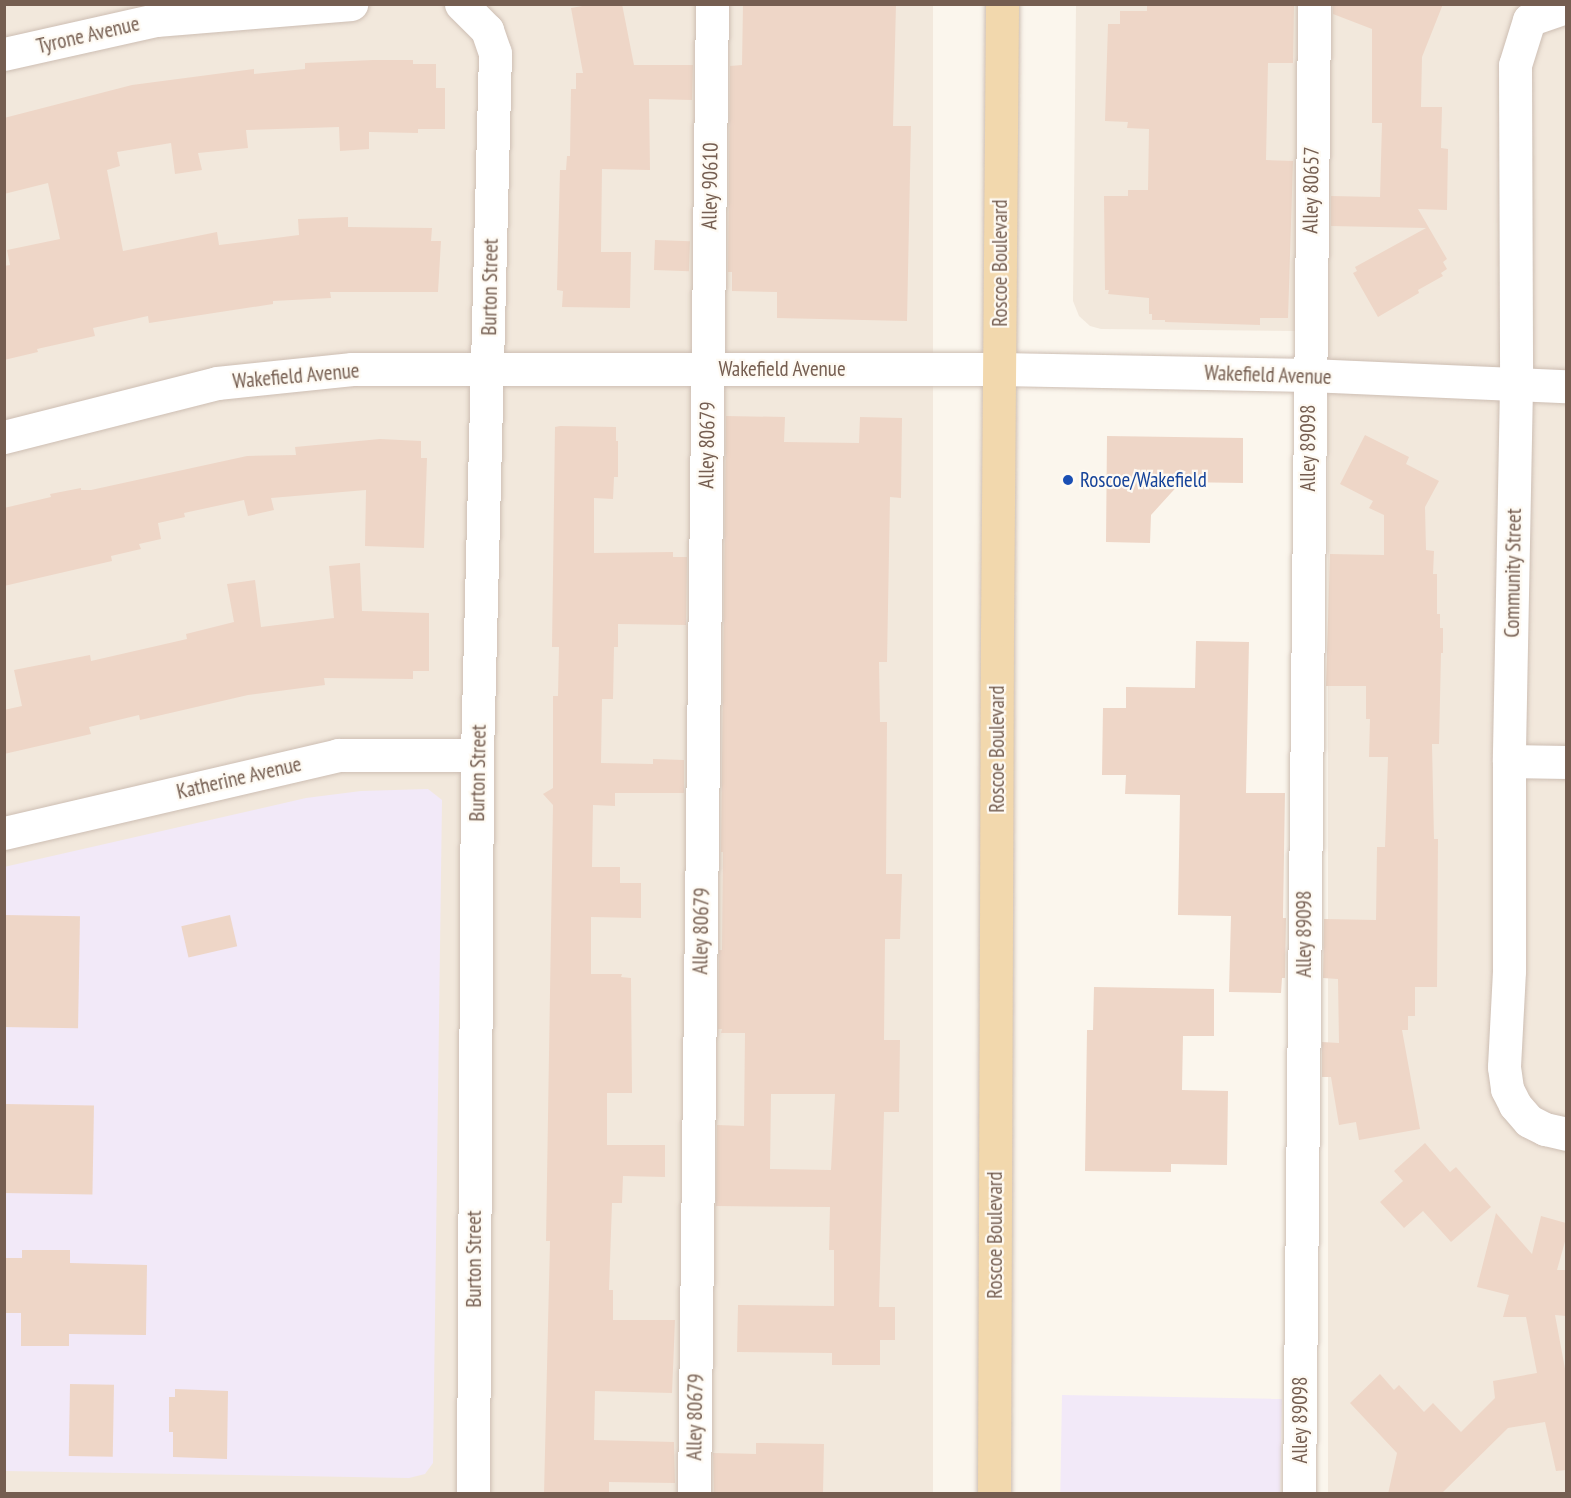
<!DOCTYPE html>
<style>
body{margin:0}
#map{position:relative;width:1571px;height:1498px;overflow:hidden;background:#fbf6ed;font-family:"PT Sans Narrow",sans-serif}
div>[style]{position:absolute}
.residential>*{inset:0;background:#f2e8dc;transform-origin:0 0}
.education>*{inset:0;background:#f2e9f8;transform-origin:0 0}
.building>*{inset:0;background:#eed6c7;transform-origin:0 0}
.roads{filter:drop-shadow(0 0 2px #cdbeb3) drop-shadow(0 0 2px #cdbeb3)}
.minor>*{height:33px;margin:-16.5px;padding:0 16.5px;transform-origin:16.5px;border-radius:16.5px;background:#fff}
.major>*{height:33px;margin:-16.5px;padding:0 16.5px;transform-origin:16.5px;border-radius:16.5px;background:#f2d8ad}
.dots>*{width:16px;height:16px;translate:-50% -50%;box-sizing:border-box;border:3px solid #fefaf3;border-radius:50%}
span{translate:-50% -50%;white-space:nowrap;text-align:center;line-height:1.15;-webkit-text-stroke:4.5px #fefaf3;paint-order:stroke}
.street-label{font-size:21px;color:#755e51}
.transit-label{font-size:21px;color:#164399}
.left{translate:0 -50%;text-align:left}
.frame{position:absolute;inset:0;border:6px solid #755e51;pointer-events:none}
</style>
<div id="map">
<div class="residential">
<i style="left:5px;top:5px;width:928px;height:1489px"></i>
<i style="clip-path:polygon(1076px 5px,1299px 5px,1295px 331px,1101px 329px,1090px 326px,1079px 316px,1073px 301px)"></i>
<i style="left:1328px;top:5px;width:238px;height:1488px"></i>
</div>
<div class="education">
<i style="clip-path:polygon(428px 789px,442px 800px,433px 1463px,425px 1474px,409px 1478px,5px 1471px,4px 867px,306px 798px,361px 791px)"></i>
<i style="left:1062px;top:1395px;width:220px;height:98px;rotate:1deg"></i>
</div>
<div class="building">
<i style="clip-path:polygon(594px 4px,622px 4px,634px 65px,693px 65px,692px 100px,649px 99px,650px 170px,602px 169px,601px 252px,631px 252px,630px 308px,562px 307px,563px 291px,557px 290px,560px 170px,566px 170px,567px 156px,570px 156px,571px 89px,576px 89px,576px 73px,583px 73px,571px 8px)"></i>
<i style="clip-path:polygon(743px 4px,896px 4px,893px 126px,911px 126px,907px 321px,777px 318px,777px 292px,732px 291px,732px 272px,728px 272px,730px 66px,742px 65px)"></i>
<i style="clip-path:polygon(1147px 4px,1294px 4px,1293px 63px,1268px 63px,1266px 160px,1293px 161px,1288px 318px,1260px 318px,1260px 325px,1165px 322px,1165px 320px,1152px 320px,1152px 314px,1149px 314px,1149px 298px,1108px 294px,1109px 290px,1105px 290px,1104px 196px,1128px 196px,1128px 190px,1148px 190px,1149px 129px,1127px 128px,1128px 122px,1105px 121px,1108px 24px,1120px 24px,1120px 11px,1147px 11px)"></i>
<i style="clip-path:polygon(1333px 4px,1443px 4px,1422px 57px,1421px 107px,1442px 107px,1441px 148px,1448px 149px,1447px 210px,1418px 209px,1447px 259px,1443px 262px,1447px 269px,1441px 273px,1443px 276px,1418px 290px,1419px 293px,1378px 317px,1353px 273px,1357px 271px,1355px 267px,1426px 228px,1331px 226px,1331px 196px,1380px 197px,1382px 123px,1372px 123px,1372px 29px,1333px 14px)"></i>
<i style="clip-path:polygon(373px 60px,413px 60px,413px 64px,436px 64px,436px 88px,445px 88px,445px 129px,418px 129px,418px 133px,369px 132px,369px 149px,340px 151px,339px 127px,246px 130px,248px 148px,198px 153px,202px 170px,175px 174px,171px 143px,117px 152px,120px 166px,107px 170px,123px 251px,217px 232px,219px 245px,299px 235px,298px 219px,348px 217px,348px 227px,432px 228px,431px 241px,441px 241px,438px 292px,330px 292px,331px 298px,273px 301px,273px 304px,149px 323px,148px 316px,93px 328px,95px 336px,37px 349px,38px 352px,4px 360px,4px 266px,10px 265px,7px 250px,60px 239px,48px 183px,4px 194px,4px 118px,132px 85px,254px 69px,254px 74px,305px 69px,305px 63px)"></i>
<i style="left:655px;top:240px;width:35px;height:30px;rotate:2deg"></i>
<i style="clip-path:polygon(evenodd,726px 416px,785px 417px,784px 442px,859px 443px,860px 417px,902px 418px,901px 498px,890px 497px,887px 662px,879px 662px,880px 722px,887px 722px,886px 874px,902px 874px,900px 939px,885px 939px,884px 1040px,900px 1040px,899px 1112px,884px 1112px,879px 1307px,895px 1307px,895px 1340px,880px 1340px,880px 1365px,832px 1365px,832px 1353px,737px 1352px,738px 1305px,834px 1306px,834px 1250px,829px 1250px,830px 1207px,716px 1206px,717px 1125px,744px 1126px,745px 1033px,721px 1033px,722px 1029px,718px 1029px,719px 950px,722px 950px,723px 852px,721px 852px,726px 416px,771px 1094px,835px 1094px,831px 1170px,770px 1169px,771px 1094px)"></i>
<i style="clip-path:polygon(560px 426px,616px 427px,616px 441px,618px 441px,618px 477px,614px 477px,613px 499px,594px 498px,594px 553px,673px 552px,673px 557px,687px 557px,686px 625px,618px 624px,618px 647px,614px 647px,613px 699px,602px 699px,601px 763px,653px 764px,653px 759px,684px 760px,684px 793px,615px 793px,615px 806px,593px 805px,592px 867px,620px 867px,620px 883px,641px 883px,641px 918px,591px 917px,591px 974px,622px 974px,621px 977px,631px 978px,632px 1093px,607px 1093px,607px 1145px,665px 1145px,665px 1177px,623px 1176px,622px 1203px,612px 1203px,609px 1290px,613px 1290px,613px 1320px,675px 1320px,672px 1393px,595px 1391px,594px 1440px,674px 1442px,675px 1483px,609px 1482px,609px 1494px,544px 1494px,550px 1241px,546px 1241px,553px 805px,543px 794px,553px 788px,553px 696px,558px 696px,559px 647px,552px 647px,555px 427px)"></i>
<i style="clip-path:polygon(1365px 435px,1409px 457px,1406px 464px,1439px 481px,1425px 507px,1426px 550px,1434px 551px,1433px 574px,1437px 574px,1437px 614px,1440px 614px,1440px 628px,1443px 628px,1443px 653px,1441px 653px,1439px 744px,1432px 744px,1434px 839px,1438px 839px,1437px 987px,1415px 987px,1415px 1016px,1408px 1016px,1408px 1030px,1402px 1030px,1420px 1129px,1359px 1140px,1356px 1122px,1339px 1125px,1331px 1077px,1322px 1077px,1322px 1042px,1339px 1043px,1338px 979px,1323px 978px,1324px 919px,1376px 920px,1377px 847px,1385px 847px,1388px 757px,1369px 757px,1370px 719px,1366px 719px,1366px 686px,1326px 686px,1330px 554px,1384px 555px,1384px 515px,1369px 508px,1373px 501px,1340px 484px)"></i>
<i style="clip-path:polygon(1107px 436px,1243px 438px,1243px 483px,1181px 482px,1151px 515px,1150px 543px,1106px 542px)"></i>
<i style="clip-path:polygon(380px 439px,421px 441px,421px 458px,427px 458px,424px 548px,365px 546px,366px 490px,271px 498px,274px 510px,248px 516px,244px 500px,184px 513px,185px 517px,158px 523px,161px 539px,139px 544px,141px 549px,111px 556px,112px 561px,4px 586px,4px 508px,51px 497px,50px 494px,81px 488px,81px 490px,91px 490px,247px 456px,296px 455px,295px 447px)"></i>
<i style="clip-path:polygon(360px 563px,362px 611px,429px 613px,429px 671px,413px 671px,413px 679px,324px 678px,325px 685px,248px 695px,140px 720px,139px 715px,89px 727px,91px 734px,4px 754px,4px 710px,22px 706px,14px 670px,90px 655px,91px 661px,187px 639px,186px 634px,234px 622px,227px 584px,255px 580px,261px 627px,334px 618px,329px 566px)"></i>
<i style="clip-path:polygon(1196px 641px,1249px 642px,1246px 793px,1285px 793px,1283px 918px,1286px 918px,1285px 978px,1282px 978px,1281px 993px,1229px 992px,1231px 916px,1178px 915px,1180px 795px,1125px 794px,1126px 775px,1102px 775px,1103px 708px,1126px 708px,1126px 687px,1195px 688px)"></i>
<i style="left:4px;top:915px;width:76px;height:112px;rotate:1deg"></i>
<i style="left:230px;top:915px;width:32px;height:50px;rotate:77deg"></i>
<i style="clip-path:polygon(1094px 987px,1214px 989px,1214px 1036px,1183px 1036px,1182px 1090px,1228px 1091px,1227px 1165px,1171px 1164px,1171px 1172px,1085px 1171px,1087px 1030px,1093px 1030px)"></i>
<i style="left:4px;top:1104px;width:90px;height:89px;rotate:1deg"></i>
<i style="clip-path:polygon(1425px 1143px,1450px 1172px,1456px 1167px,1491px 1207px,1451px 1242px,1423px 1211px,1404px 1228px,1380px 1202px,1403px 1181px,1394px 1171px)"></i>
<i style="clip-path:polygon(1496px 1213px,1532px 1254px,1541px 1216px,1566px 1223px,1566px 1238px,1557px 1270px,1565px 1270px,1566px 1316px,1555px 1315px,1566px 1374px,1566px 1470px,1556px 1471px,1545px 1422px,1508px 1428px,1441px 1494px,1388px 1494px,1397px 1453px,1350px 1403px,1380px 1374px,1394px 1390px,1399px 1385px,1424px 1412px,1433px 1403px,1461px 1432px,1495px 1398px,1493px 1381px,1537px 1373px,1526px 1317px,1503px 1317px,1509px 1295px,1477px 1287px)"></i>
<i style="clip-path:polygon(22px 1250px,70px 1250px,70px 1263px,147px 1265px,146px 1335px,69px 1334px,69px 1346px,21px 1346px,21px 1313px,4px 1313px,4px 1258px,22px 1258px)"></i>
<i style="left:70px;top:1384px;width:44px;height:72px;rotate:1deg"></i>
<i style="clip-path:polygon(175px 1389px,228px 1391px,227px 1459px,173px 1457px,173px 1432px,169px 1432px,169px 1397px,175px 1397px)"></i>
<i style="clip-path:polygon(756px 1443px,824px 1444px,823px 1493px,714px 1494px,713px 1453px,756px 1454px)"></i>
</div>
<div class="roads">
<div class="minor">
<i style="left:461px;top:4px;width:37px;rotate:45deg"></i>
<i style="left:487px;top:30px;width:24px;rotate:71deg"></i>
<i style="left:495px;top:53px;width:702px;rotate:91.47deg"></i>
<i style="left:477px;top:755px;width:739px;rotate:90.31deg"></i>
<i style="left:1566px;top:7px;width:39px;rotate:161deg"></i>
<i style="left:1529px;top:20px;width:47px;rotate:107.3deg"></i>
<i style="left:1515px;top:65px;width:321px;rotate:89.8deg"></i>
<i style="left:1516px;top:386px;width:375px;rotate:91.1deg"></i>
<i style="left:1509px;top:761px;width:210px;rotate:90deg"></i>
<i style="left:1509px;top:971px;width:96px;rotate:93deg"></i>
<i style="left:1504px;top:1067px;width:22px;rotate:82deg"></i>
<i style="left:1507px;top:1089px;width:18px;rotate:63deg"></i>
<i style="left:1515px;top:1105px;width:21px;rotate:49deg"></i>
<i style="left:1529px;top:1121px;width:18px;rotate:27deg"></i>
<i style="left:1545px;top:1129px;width:22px;rotate:13deg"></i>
<i style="left:4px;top:54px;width:156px;rotate:-12.6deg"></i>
<i style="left:156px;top:20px;width:196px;rotate:-4.7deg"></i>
<i style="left:4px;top:437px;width:220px;rotate:-14.2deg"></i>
<i style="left:217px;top:383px;width:136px;rotate:-5.9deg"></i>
<i style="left:352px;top:369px;width:648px"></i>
<i style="left:1000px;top:369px;width:309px;rotate:1.1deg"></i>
<i style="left:1309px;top:375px;width:257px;rotate:2.5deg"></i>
<i style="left:1509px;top:761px;width:57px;rotate:1deg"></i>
<i style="left:4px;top:833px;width:343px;rotate:-13.1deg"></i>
<i style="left:338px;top:755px;width:139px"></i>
<i style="left:694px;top:1494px;width:1490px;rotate:-89.31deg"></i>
<i style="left:1299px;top:1494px;width:1490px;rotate:-89.42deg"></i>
</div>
<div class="major">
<i style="left:994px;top:1494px;width:864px;rotate:-89.8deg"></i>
<i style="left:997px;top:630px;width:626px;rotate:-89.54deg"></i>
</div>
</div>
<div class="dots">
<i style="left:1068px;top:480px;background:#1a4fb4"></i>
</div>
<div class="street-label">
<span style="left:88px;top:35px;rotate:-13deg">Tyrone Avenue</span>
<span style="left:710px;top:186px;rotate:-89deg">Alley 90610</span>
<span style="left:1311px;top:190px;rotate:-89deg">Alley 80657</span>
<span style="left:1000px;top:263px;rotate:-90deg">Roscoe Boulevard</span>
<span style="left:490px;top:287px;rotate:-89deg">Burton Street</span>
<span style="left:782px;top:369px">Wakefield Avenue</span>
<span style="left:1268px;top:375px;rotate:2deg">Wakefield Avenue</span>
<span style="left:296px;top:376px;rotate:-5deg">Wakefield Avenue</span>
<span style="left:707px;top:445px;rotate:-89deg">Alley 80679</span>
<span style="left:1308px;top:448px;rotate:-90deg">Alley 89098</span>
<span style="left:1513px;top:573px;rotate:-89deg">Community Street</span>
<span style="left:997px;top:749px;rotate:-90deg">Roscoe Boulevard</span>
<span style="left:478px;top:773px;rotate:-89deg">Burton Street</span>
<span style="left:239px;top:778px;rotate:-13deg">Katherine Avenue</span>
<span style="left:701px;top:931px;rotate:-89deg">Alley 80679</span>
<span style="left:1304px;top:934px;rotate:-90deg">Alley 89098</span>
<span style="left:995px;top:1235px;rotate:-90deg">Roscoe Boulevard</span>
<span style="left:474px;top:1259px;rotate:-90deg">Burton Street</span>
<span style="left:695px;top:1417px;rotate:-89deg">Alley 80679</span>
<span style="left:1300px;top:1420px;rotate:-90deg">Alley 89098</span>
</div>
<div class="transit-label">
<span class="left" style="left:1080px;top:480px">Roscoe/Wakefield</span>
</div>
<div class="frame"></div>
</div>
